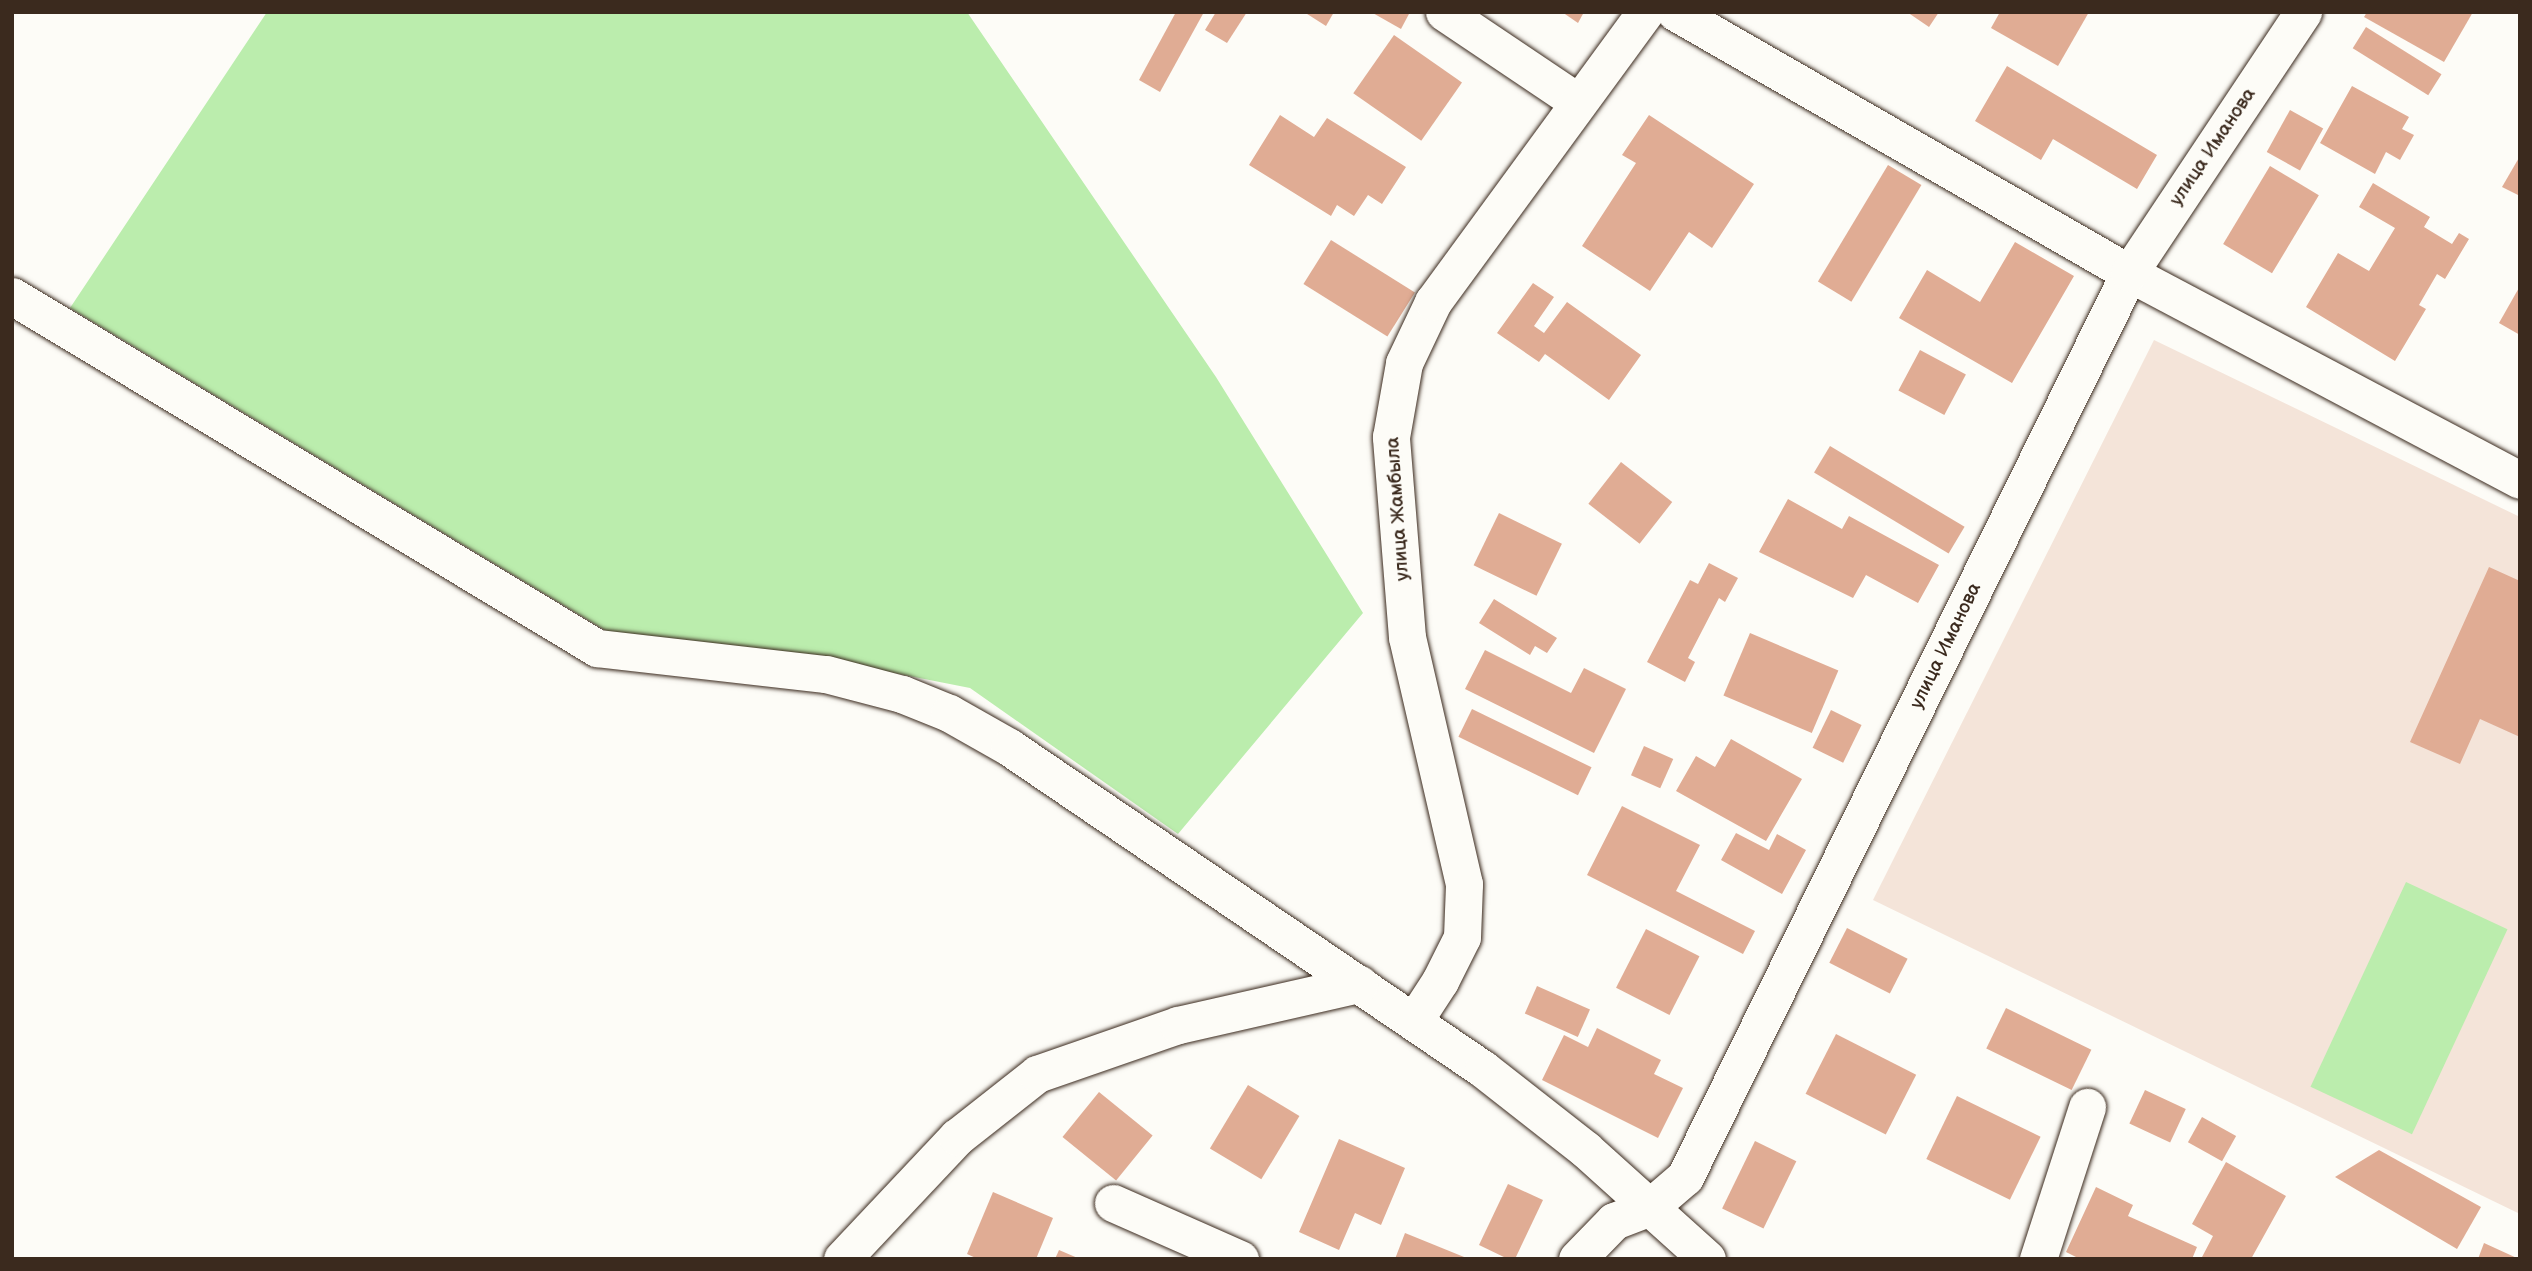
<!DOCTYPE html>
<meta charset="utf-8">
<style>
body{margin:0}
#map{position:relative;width:2532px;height:1271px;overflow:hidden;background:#fdfcf7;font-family:"Balsamiq Sans",sans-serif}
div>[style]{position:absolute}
.built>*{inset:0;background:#f4e4d9}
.green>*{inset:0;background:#bbedad;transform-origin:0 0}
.building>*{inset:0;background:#e0ac94;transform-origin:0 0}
.roads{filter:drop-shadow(0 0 2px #3b2a1e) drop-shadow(0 0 2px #3b2a1e)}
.minor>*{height:37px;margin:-18.5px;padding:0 18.5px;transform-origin:18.5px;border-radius:18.5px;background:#fdfcf7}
span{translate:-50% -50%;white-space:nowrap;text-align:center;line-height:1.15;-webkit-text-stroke:5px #fdfcf7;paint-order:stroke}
.street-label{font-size:19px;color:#3b2a1e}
.frame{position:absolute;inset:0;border:14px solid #3b2a1e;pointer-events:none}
</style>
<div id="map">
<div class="built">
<i style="clip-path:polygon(2154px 340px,2520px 517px,2520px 1214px,1873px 900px)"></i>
</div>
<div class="green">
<i style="clip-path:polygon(267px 12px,967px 12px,1216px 377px,1363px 613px,1178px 834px,970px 688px,894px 673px,613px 635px,70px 308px)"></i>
<i style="left:2406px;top:882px;width:112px;height:226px;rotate:25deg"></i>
</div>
<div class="building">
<i style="clip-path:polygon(1176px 12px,1204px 12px,1160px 92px,1139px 80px)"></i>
<i style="clip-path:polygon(1216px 12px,1247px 12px,1227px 43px,1205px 30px)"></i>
<i style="clip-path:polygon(1304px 12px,1334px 12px,1326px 26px)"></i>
<i style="clip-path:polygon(1371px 12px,1410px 12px,1401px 29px)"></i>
<i style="clip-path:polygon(1562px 12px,1584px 12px,1578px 23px)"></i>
<i style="clip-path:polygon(1907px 12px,1939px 12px,1929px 27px)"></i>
<i style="clip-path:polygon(2000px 12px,2089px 12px,2058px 66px,1991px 28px)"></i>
<i style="clip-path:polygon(2367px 12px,2473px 12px,2444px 62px,2364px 17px)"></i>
<i style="left:2366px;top:27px;width:89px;height:25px;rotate:32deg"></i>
<i style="left:1394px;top:35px;width:83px;height:71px;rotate:35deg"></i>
<i style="clip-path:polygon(2007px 66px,2157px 155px,2137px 189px,2053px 139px,2041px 160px,1975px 121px)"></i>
<i style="clip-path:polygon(2352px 86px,2409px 117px,2402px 129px,2414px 135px,2400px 160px,2386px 152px,2375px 174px,2320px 143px)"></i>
<i style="left:2290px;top:110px;width:38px;height:48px;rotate:29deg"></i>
<i style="clip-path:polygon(1280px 115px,1314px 137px,1327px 118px,1406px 167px,1382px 204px,1368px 195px,1354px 216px,1337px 205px,1331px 216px,1249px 165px)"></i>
<i style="clip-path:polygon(1649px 115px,1754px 184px,1712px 248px,1689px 232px,1650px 291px,1582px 246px,1636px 163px,1622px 155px)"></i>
<i style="clip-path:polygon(2520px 156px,2520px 196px,2502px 187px)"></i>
<i style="left:1888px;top:165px;width:39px;height:136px;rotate:31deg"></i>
<i style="left:2270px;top:166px;width:57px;height:91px;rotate:31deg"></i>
<i style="clip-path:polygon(2373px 183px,2430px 217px,2424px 227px,2452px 244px,2459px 233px,2469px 239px,2445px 279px,2437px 274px,2419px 305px,2426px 309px,2395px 361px,2306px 307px,2338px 253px,2369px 271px,2395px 228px,2359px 207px)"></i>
<i style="left:1331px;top:240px;width:99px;height:52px;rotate:32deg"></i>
<i style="clip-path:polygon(2015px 242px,2074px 276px,2012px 383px,1899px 318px,1927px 270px,1980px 302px)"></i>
<i style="clip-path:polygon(1533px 283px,1554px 297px,1534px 326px,1544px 333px,1567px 302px,1641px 355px,1609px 400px,1545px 354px,1539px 362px,1497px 333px)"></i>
<i style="clip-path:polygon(2520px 286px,2520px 335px,2499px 323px)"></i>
<i style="left:1920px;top:350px;width:52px;height:46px;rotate:28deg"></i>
<i style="left:1830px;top:446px;width:157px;height:31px;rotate:31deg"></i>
<i style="left:1621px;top:462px;width:65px;height:53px;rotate:38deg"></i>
<i style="clip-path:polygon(1788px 499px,1842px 529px,1849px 516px,1939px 565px,1918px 603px,1866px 575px,1853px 598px,1759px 552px)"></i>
<i style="left:1499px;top:513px;width:70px;height:58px;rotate:26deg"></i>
<i style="clip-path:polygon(1709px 563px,1738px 578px,1725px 602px,1719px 598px,1688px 658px,1695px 662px,1685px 682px,1647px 662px,1690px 580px,1698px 584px)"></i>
<i style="clip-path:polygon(2489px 567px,2520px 581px,2520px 737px,2480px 719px,2460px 764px,2410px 742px)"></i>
<i style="clip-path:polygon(1494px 599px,1557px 638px,1547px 653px,1535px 646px,1530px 655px,1479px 623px)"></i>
<i style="left:1750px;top:633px;width:96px;height:68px;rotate:23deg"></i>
<i style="clip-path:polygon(1485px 650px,1571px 693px,1584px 668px,1626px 689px,1594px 753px,1465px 689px)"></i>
<i style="left:1472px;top:709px;width:133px;height:31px;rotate:26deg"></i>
<i style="left:1831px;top:710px;width:34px;height:42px;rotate:26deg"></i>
<i style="clip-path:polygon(1731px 739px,1802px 779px,1766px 841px,1676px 791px,1696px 756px,1715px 767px)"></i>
<i style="left:1644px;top:746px;width:32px;height:32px;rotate:24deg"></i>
<i style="clip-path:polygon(1622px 806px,1700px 845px,1676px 891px,1755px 931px,1743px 954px,1587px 875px)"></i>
<i style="clip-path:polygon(1736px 833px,1769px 850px,1777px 834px,1806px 850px,1782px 894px,1721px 860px)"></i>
<i style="left:1847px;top:928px;width:68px;height:39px;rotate:27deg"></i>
<i style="left:1646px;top:929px;width:60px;height:66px;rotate:27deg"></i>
<i style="left:1537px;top:986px;width:58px;height:30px;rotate:24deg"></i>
<i style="left:2006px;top:1008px;width:95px;height:45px;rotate:26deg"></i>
<i style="clip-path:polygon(1597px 1028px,1661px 1060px,1654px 1074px,1683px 1088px,1658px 1138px,1542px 1080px,1564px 1035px,1588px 1047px)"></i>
<i style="left:1836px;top:1034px;width:90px;height:67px;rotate:27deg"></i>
<i style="left:1248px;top:1085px;width:60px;height:74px;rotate:31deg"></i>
<i style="left:2145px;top:1090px;width:45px;height:37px;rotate:25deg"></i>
<i style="left:1099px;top:1092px;width:69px;height:58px;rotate:39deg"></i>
<i style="left:1957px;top:1096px;width:93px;height:70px;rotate:26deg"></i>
<i style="left:2202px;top:1117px;width:39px;height:29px;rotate:29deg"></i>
<i style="clip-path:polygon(1339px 1139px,1405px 1168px,1381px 1225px,1355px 1213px,1339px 1250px,1299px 1232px)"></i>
<i style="left:1755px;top:1141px;width:46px;height:75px;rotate:26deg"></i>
<i style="clip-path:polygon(2379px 1150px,2481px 1207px,2457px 1249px,2335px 1177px)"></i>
<i style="clip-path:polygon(2226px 1162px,2286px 1196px,2251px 1259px,2201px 1259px,2213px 1236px,2192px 1224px)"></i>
<i style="clip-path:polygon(1508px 1184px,1543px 1200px,1515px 1259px,1508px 1259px,1479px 1245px)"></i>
<i style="clip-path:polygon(2096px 1187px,2133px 1205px,2128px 1216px,2197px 1247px,2192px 1259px,2080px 1259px,2066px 1252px)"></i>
<i style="clip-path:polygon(993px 1192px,1053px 1218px,1036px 1259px,978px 1259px,967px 1254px)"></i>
<i style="clip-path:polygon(1405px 1233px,1469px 1259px,1395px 1259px)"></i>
<i style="clip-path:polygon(2484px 1243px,2519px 1259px,2478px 1259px)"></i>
<i style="clip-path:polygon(1059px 1250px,1080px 1259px,1055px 1259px)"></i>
</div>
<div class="roads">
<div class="minor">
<i style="left:1444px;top:12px;width:161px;rotate:33.9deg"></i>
<i style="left:1675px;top:12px;width:524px;rotate:29.89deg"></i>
<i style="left:2129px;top:273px;width:442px;rotate:27.9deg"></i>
<i style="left:12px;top:296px;width:683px;rotate:31.04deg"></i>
<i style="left:597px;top:648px;width:230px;rotate:6.5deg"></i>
<i style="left:826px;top:674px;width:79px;rotate:14.7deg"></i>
<i style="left:902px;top:694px;width:51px;rotate:22deg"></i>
<i style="left:949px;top:713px;width:69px;rotate:29.5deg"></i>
<i style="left:1009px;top:747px;width:573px;rotate:34.19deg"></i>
<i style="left:1483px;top:1069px;width:130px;rotate:38.1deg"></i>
<i style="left:1585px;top:1149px;width:164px;rotate:42deg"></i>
<i style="left:1414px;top:1021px;width:48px;rotate:-57deg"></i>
<i style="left:1440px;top:981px;width:49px;rotate:-63.4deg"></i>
<i style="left:1462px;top:937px;width:53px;rotate:-87.8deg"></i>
<i style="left:1464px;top:884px;width:253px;rotate:-103deg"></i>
<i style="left:1407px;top:637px;width:201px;rotate:-94.6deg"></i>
<i style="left:1391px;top:437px;width:75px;rotate:-80deg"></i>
<i style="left:1404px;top:363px;width:68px;rotate:-64.6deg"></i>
<i style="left:1433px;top:302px;width:359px;rotate:-53.8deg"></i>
<i style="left:1113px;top:1203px;width:139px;rotate:23.8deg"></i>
<i style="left:842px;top:1259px;width:168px;rotate:-46.7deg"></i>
<i style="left:957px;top:1137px;width:102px;rotate:-38.2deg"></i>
<i style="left:1037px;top:1074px;width:149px;rotate:-19.2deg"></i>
<i style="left:1178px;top:1025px;width:186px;rotate:-12.8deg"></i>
<i style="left:1577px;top:1259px;width:53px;rotate:-45.8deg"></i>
<i style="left:1614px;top:1221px;width:39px;rotate:-21deg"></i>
<i style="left:1650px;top:1207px;width:46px;rotate:-40.6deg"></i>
<i style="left:1685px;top:1177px;width:1007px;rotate:-63.84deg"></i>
<i style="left:2129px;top:273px;width:314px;rotate:-56.3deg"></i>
<i style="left:2038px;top:1259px;width:160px;rotate:-72.1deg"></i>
</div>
</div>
<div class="street-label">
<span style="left:2213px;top:147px;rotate:-56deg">улица Иманова</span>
<span style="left:1398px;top:509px;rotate:-94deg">улица Жамбыла</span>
<span style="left:1946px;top:646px;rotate:-64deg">улица Иманова</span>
</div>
<div class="frame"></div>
</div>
